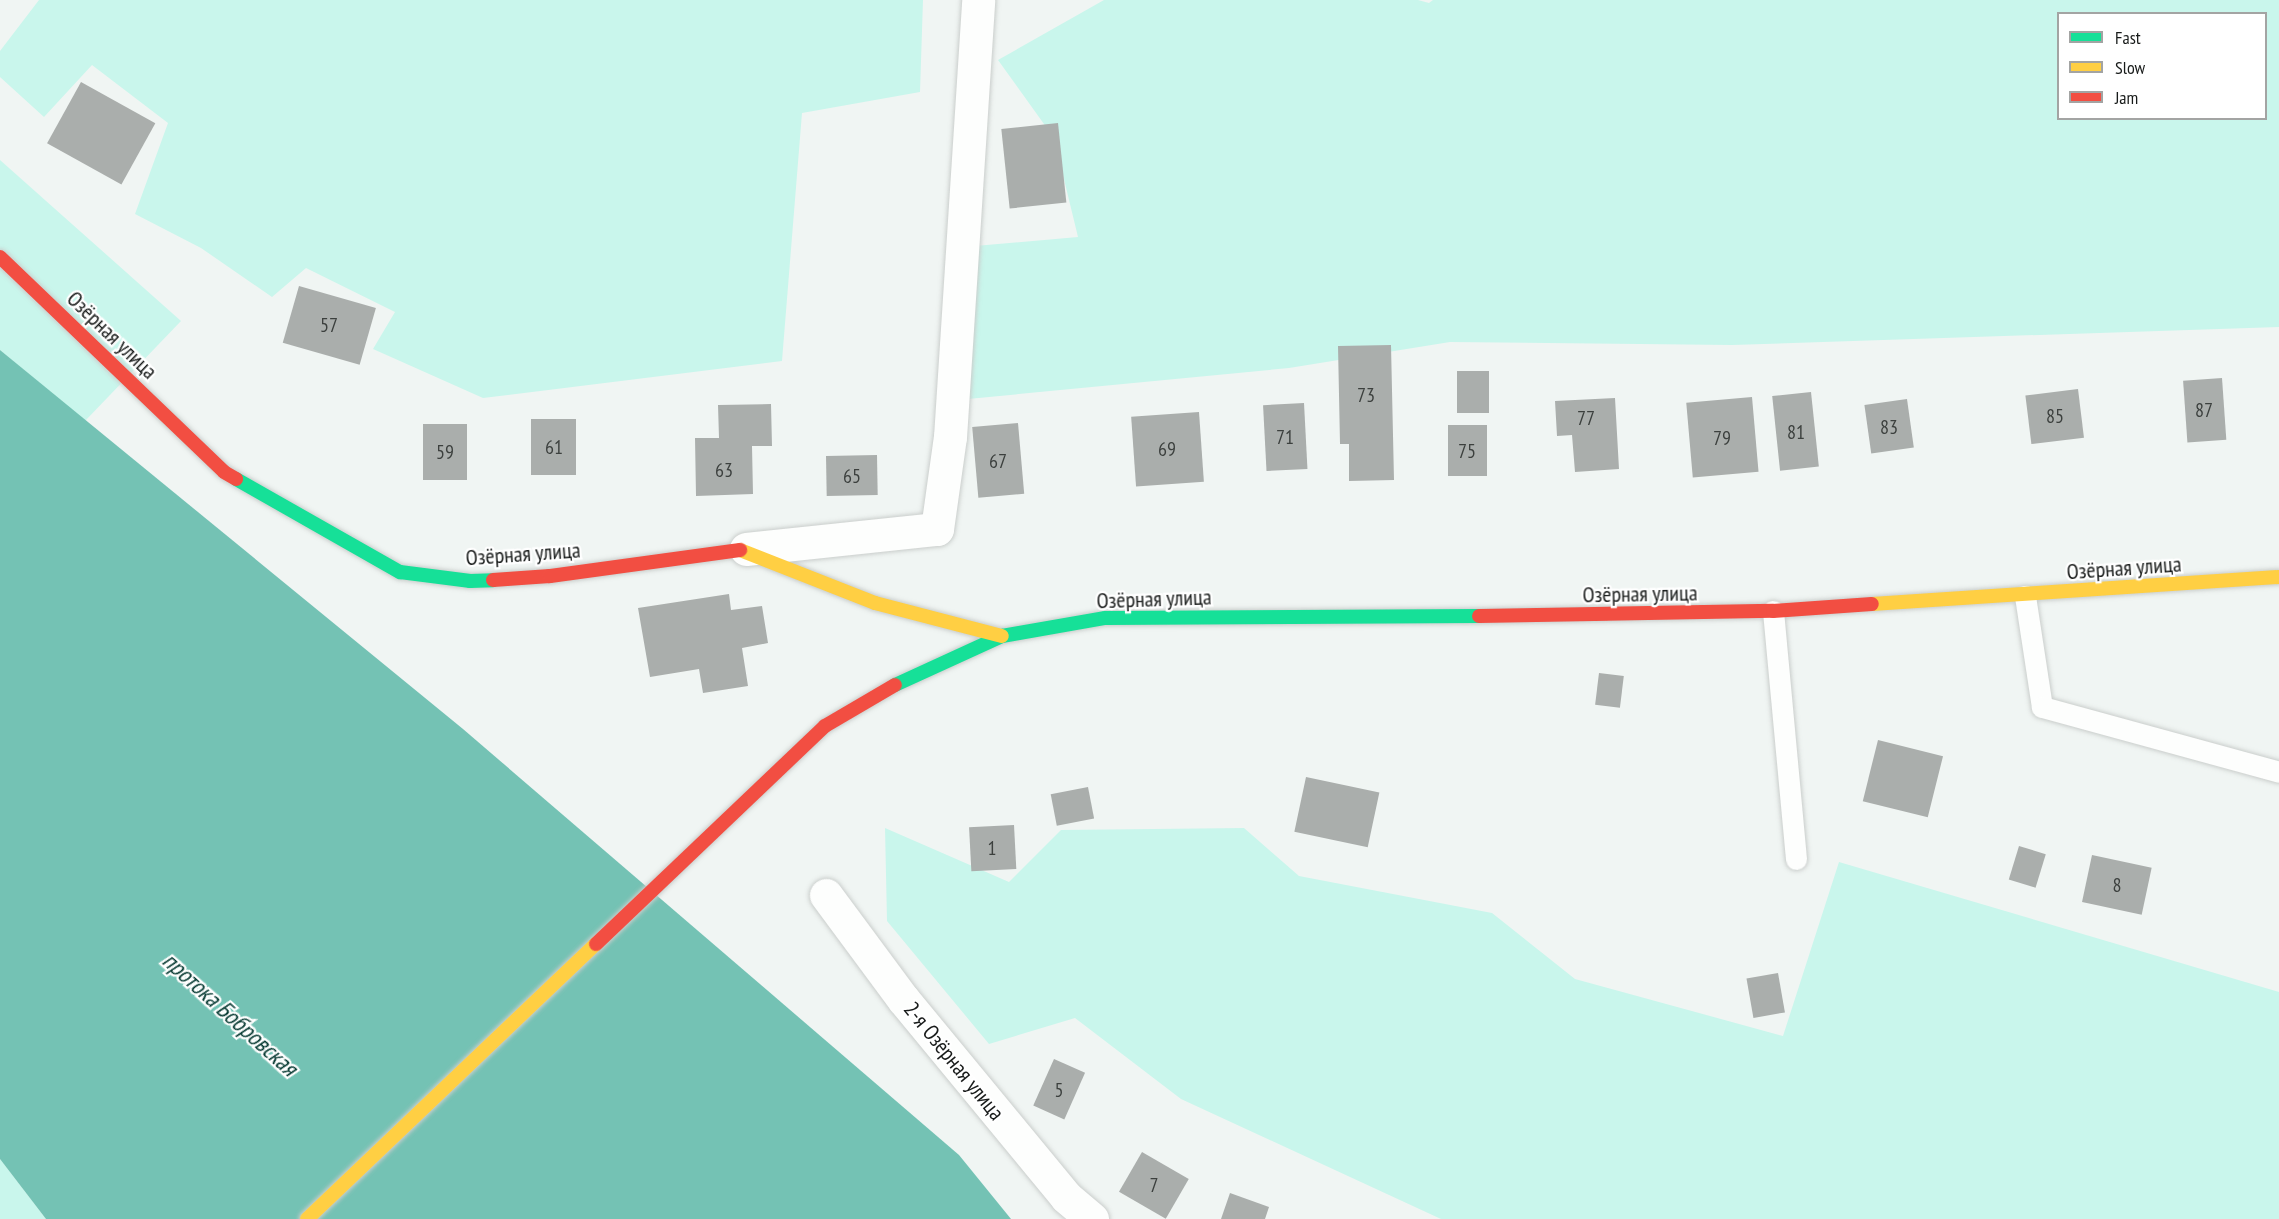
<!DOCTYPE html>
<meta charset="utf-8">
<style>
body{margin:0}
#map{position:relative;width:2279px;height:1219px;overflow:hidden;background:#f0f5f3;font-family:"PT Sans Narrow",sans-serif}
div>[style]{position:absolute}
.green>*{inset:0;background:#c9f6ec}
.water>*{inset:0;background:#74c2b4}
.building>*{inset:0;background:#aaaeac;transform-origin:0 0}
.roads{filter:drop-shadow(0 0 2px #cacecc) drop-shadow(0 0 2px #cacecc)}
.lane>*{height:21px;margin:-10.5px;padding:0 10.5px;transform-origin:10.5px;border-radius:10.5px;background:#fdfefd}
.street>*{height:33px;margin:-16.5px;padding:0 16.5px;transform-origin:16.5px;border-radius:16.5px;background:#fdfefd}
.fast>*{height:14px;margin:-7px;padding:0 7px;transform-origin:7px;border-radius:7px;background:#16e098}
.slow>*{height:14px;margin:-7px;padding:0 7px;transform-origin:7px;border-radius:7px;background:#ffcf43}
.jam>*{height:14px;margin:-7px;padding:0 7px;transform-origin:7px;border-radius:7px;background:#f24e42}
span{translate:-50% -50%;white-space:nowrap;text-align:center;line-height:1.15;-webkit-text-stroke:4.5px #fff;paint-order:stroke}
.number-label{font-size:20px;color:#3c403e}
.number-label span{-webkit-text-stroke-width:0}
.street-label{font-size:22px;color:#181b1a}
.water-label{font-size:24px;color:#053931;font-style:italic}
.legend{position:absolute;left:2057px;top:12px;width:210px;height:108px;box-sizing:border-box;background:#fff;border:2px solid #a3a4a3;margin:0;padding:8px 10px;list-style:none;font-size:18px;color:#181b1a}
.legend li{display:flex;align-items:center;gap:12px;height:30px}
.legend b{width:30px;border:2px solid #a3a4a3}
</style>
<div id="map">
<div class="green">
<i style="clip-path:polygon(39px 0,923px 0,920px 92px,802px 113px,782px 361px,483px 398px,373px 349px,395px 312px,306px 268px,272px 297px,201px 248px,135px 214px,168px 123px,92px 65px,44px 117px,0 77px,0 51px)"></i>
<i style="clip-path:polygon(evenodd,1104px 0,1418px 0,1429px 3px,1433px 0,2279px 0,2279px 327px,1732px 345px,1450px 342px,1289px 368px,968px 399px,975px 246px,1078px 237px,1054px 138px,998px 60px,1104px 0,2058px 14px,2266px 14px,2266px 118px,2058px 118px,2058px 14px)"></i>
<i style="clip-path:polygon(0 160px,181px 321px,85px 421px,0 350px)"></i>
<i style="clip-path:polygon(885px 828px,1009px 882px,1061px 830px,1244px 828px,1299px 876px,1492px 913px,1575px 979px,1783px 1036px,1839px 862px,2279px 992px,2279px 1219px,1441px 1219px,1181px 1099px,1075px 1018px,989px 1044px,887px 921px)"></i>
<i style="clip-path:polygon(0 1159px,46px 1219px,0 1219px)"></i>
</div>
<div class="water">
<i style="clip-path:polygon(0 350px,463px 729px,959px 1155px,1011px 1219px,46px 1219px,0 1159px)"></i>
</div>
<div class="building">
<i style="left:81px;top:82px;width:85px;height:70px;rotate:29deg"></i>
<i style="left:1058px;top:123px;width:80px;height:57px;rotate:84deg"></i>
<i style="left:299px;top:286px;width:80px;height:59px;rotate:16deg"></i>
<i style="clip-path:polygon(1391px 345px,1394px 480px,1349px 481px,1349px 444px,1340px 444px,1338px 346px)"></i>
<i style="left:1489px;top:371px;width:42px;height:32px;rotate:90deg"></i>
<i style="left:2222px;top:378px;width:62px;height:39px;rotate:86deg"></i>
<i style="left:2078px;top:389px;width:49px;height:53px;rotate:83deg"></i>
<i style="left:1811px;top:392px;width:75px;height:39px;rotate:84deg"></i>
<i style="left:1752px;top:397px;width:75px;height:66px;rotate:85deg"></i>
<i style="clip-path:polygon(1615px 398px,1619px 469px,1575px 472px,1572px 435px,1557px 436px,1555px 401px)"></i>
<i style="left:1907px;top:399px;width:49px;height:43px;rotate:82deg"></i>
<i style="left:1304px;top:403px;width:66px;height:41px;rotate:87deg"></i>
<i style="clip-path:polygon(771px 404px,772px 446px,752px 446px,753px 494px,696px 496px,695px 438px,719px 438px,718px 405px)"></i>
<i style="left:1199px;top:412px;width:70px;height:68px;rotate:86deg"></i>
<i style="left:531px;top:419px;width:45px;height:56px"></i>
<i style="left:1018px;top:423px;width:71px;height:46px;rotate:85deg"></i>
<i style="left:423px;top:424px;width:44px;height:56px"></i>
<i style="left:1448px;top:425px;width:39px;height:51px"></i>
<i style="left:877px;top:455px;width:40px;height:51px;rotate:89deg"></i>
<i style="clip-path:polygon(729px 594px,731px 610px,762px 606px,768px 643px,742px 648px,748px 686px,703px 693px,699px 669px,650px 677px,638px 608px)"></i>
<i style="left:1599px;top:673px;width:25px;height:32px;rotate:7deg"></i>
<i style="left:1878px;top:740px;width:67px;height:63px;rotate:14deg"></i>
<i style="left:1306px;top:777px;width:75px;height:56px;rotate:12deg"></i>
<i style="left:1088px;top:787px;width:32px;height:38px;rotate:79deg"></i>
<i style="left:1014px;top:825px;width:44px;height:45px;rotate:87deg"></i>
<i style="left:2019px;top:846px;width:28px;height:35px;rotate:17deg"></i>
<i style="left:2092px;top:855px;width:61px;height:48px;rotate:12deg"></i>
<i style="left:1778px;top:973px;width:40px;height:32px;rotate:80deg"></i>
<i style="left:1054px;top:1059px;width:34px;height:51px;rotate:24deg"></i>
<i style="left:1142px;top:1152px;width:54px;height:46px;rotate:30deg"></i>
<i style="clip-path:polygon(1230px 1193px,1269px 1207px,1265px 1219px,1221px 1219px)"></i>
</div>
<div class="roads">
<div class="lane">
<i style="left:2025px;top:596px;width:112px;rotate:81.3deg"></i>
<i style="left:2042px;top:707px;width:246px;rotate:15.3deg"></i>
<i style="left:1773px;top:611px;width:249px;rotate:84.7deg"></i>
</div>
<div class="street">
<i style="left:746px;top:549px;width:192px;rotate:-6deg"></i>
<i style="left:937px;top:529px;width:93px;rotate:-82deg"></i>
<i style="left:950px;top:437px;width:438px;rotate:-86.3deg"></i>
<i style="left:826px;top:895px;width:129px;rotate:53.5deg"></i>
<i style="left:903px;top:999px;width:256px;rotate:50.5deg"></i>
<i style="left:1066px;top:1197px;width:34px;rotate:40deg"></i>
</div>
<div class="fast">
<i style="left:236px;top:479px;width:189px;rotate:29.6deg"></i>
<i style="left:400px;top:572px;width:71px;rotate:7.3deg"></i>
<i style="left:470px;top:581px;width:23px;rotate:-2deg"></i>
<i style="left:895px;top:685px;width:118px;rotate:-24.6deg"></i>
<i style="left:1002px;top:636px;width:105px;rotate:-9.9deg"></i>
<i style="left:1105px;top:618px;width:374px;rotate:-0.3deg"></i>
</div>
<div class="slow">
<i style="left:740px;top:550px;width:145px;rotate:21.4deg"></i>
<i style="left:875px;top:603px;width:131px;rotate:14.6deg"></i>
<i style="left:1872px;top:604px;width:408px;rotate:-3.8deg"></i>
<i style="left:307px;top:1219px;width:399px;rotate:-43.6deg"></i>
</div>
<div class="jam">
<i style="left:0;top:257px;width:310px;rotate:43.8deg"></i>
<i style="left:224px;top:472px;width:14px;rotate:30deg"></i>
<i style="left:493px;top:580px;width:57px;rotate:-4deg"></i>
<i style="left:550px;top:576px;width:192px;rotate:-7.8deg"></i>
<i style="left:1479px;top:616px;width:294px;rotate:-1deg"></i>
<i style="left:1773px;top:611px;width:99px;rotate:-4deg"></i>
<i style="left:596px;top:944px;width:316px;rotate:-43.6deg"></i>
<i style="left:825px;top:726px;width:81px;rotate:-30.4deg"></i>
</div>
</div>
<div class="number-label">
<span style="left:329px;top:325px">57</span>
<span style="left:1366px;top:395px">73</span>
<span style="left:2204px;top:410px">87</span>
<span style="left:2055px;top:416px">85</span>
<span style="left:1586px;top:418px">77</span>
<span style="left:1889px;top:427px">83</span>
<span style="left:1796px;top:432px">81</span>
<span style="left:1285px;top:437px">71</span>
<span style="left:1722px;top:438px">79</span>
<span style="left:554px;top:447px">61</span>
<span style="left:1167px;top:449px">69</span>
<span style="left:1467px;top:451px">75</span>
<span style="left:445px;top:452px">59</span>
<span style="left:998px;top:461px">67</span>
<span style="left:724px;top:470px">63</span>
<span style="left:852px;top:476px">65</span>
<span style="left:992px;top:848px">1</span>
<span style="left:2117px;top:885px">8</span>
<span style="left:1059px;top:1090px">5</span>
<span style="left:1154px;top:1185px">7</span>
</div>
<div class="street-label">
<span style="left:112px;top:335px;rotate:44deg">Озёрная улица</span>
<span style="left:523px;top:554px;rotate:-4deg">Озёрная улица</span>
<span style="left:2124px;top:568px;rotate:-4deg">Озёрная улица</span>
<span style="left:1640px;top:594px;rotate:-1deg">Озёрная улица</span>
<span style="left:1154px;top:599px;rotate:-2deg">Озёрная улица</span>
<span style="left:954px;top:1061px;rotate:51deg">2-я Озёрная улица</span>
</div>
<div class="water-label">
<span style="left:230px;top:1014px;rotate:42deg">протока Бобровская</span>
</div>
<ul class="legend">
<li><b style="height:8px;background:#16e098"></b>Fast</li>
<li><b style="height:8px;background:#ffcf43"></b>Slow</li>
<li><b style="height:8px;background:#f24e42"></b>Jam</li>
</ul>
</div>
